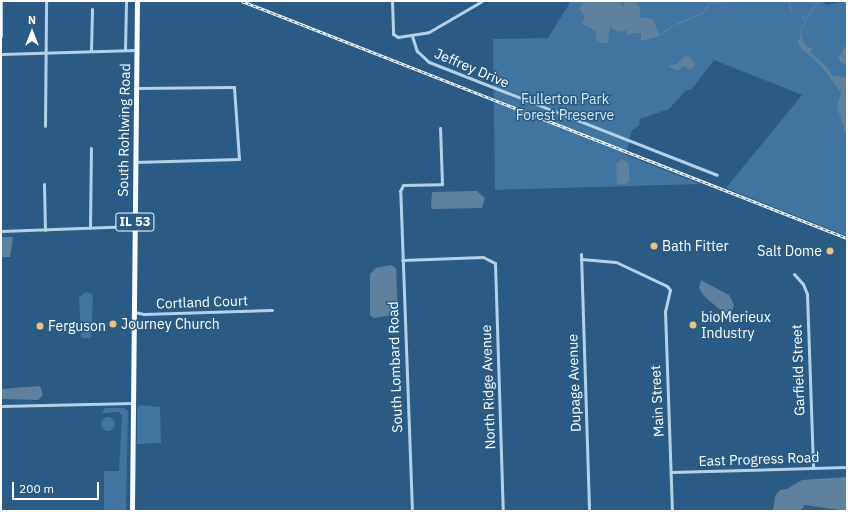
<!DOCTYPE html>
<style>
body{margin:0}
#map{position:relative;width:848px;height:512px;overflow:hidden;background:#2a5b84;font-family:"IBM Plex Sans",sans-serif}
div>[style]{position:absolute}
.green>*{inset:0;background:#3f75a0}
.round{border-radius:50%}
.water>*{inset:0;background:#60819d}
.stream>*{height:1px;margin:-0.5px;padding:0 0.5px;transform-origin:0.5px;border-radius:0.5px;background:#60819d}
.street>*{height:3px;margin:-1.5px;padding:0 1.5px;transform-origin:1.5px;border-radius:1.5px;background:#b5d1e7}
.primary>*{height:5px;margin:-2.5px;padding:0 2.5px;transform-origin:2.5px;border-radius:2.5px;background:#f6fafe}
.rail>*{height:2.5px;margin-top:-1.25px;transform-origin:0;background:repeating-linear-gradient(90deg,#2a5b84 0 3px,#fff 0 6px);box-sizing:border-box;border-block:1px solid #fff}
.dots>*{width:11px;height:11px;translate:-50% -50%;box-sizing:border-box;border:2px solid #2a5b84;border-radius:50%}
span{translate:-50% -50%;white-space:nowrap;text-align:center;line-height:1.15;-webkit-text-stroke:3px #2a5b84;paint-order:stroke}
.shield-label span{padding:1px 3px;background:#2a5b84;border:1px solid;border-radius:3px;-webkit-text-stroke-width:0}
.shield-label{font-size:13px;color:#fff;font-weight:700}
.street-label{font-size:14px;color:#fff}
.park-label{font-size:14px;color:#d8e9f6}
.poi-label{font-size:14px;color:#fff}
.left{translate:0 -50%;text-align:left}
.right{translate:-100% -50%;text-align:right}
.frame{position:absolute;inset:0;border:2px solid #fff;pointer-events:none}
.north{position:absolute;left:12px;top:12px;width:40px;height:40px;-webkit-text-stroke:3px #2a5b84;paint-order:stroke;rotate:0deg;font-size:11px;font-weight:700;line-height:16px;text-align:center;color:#fff}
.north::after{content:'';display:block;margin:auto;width:14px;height:18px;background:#fff;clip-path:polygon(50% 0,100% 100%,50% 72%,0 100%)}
.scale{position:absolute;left:12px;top:482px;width:87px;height:18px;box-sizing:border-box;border:2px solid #fff;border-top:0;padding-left:5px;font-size:12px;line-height:14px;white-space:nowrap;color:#fff;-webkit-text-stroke:3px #2a5b84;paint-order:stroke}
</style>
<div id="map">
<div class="green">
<i style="clip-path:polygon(571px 1px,821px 1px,827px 5px,847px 1px,847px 236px,726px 188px,802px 95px,714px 60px,691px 90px,686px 90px,669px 109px,640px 119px,639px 126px,632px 130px,626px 155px,700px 184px,495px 190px,493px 39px,548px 38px)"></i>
<i style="clip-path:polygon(86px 292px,92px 294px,93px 299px,91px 338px,81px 338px,79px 297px)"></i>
<i style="clip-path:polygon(140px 405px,160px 407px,161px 443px,137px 444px,137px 408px)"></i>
<i style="clip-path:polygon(105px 408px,124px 408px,128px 411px,126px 511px,104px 511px,104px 471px,119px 471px,122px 415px,119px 412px,103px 413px,101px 415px)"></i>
<i class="round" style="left:101px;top:417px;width:14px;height:14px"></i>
</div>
<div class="water">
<i style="clip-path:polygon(585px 1px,619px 1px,624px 7px,624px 1px,635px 2px,640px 7px,640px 17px,653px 19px,660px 36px,641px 41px,641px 33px,632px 33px,627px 36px,626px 30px,618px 32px,610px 27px,608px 43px,601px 43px,596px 39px,596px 31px,582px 24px,585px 16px,579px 9px)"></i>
<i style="clip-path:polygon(801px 37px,807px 47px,813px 48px,810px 52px,828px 68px,832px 76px,847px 77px,847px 137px,837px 107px,841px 93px,822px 67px,800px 47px,798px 41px)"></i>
<i style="clip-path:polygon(847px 43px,847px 67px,838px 59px)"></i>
<i style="clip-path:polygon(685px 56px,690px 57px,695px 65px,691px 70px,684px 66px,677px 71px,668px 66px,677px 64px)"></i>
<i style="clip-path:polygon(622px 159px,628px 163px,629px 172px,629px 182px,623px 185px,617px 183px,616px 164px)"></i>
<i style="clip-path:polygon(477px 191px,485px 198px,482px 208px,432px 209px,431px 206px,432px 192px)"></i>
<i style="clip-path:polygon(1px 237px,13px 237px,10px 257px,1px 257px)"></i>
<i style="clip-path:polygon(391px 265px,396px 268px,398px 314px,374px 318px,370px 315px,370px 274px,376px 268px)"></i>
<i style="clip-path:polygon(701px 280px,729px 295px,734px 305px,731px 315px,726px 315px,704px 296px,699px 288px)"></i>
<i style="clip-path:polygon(40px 386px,43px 395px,38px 400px,1px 399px,1px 389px)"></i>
<i style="clip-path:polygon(847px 477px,847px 511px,805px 505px,800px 511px,773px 511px,775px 496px,780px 490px,787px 489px,802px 480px)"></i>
</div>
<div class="stream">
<i style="left:788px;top:1px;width:12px;rotate:70deg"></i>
<i style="left:801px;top:16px;width:5px;rotate:22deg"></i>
<i style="left:661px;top:34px;width:11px;rotate:-41deg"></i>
<i style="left:669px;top:27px;width:37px;rotate:-24deg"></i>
<i style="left:703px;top:12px;width:11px;rotate:-56deg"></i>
<i style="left:709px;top:3px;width:22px;rotate:-5deg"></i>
<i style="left:801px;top:38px;width:6px;rotate:-99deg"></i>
<i style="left:800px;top:32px;width:15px;rotate:-67deg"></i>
<i style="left:806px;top:18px;width:21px;rotate:-55deg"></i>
</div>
<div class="street">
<i style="left:392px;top:1px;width:33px;rotate:88deg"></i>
<i style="left:393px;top:34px;width:6px;rotate:31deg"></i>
<i style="left:398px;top:37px;width:31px;rotate:-9deg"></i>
<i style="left:429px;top:32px;width:61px;rotate:-30.3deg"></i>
<i style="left:1px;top:36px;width:35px;rotate:-90deg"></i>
<i style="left:412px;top:36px;width:16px;rotate:72deg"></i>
<i style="left:417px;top:51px;width:16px;rotate:43deg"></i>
<i style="left:429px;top:62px;width:309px;rotate:21.4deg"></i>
<i style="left:125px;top:50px;width:49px;rotate:-88.8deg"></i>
<i style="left:91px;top:51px;width:42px;rotate:-88.6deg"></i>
<i style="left:1px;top:54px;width:135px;rotate:-1.7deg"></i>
<i style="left:45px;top:126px;width:125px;rotate:-89.5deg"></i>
<i style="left:135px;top:162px;width:104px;rotate:-1.7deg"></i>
<i style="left:239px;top:159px;width:72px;rotate:-94deg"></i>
<i style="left:234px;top:87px;width:98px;rotate:179.4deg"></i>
<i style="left:44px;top:184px;width:46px;rotate:88.8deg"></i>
<i style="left:90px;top:228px;width:80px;rotate:-89.3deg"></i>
<i style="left:1px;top:231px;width:134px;rotate:-2.1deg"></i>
<i style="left:581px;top:254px;width:257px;rotate:88.2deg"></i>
<i style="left:581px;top:259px;width:35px;rotate:5deg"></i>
<i style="left:616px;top:262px;width:56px;rotate:25.2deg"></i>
<i style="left:667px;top:286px;width:5px;rotate:53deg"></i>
<i style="left:670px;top:290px;width:22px;rotate:103deg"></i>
<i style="left:665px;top:311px;width:200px;rotate:88deg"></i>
<i style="left:402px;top:260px;width:81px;rotate:-2.1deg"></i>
<i style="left:483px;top:257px;width:13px;rotate:27deg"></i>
<i style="left:495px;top:263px;width:248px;rotate:88.2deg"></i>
<i style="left:794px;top:274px;width:13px;rotate:48deg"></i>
<i style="left:803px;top:284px;width:11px;rotate:68deg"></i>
<i style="left:807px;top:294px;width:174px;rotate:88deg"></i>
<i style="left:134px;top:312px;width:10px;rotate:11deg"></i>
<i style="left:144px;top:314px;width:128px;rotate:-1.8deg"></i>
<i style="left:1px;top:406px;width:132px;rotate:-1.3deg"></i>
<i style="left:671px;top:472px;width:176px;rotate:-1.6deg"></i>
<i style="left:412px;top:511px;width:320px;rotate:-92.1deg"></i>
<i style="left:400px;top:191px;width:7px;rotate:-63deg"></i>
<i style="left:403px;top:185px;width:39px;rotate:-1deg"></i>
<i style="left:442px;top:184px;width:56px;rotate:-92deg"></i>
</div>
<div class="primary">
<i style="left:132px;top:511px;width:510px;rotate:-89.44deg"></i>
</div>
<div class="rail">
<i style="left:242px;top:1px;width:650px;rotate:21.39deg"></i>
</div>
<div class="dots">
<i style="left:654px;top:246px;background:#edc07c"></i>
<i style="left:830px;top:251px;background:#edc07c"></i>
<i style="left:113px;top:324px;background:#edc07c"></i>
<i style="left:693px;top:325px;background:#edc07c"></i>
<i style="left:40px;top:326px;background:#edc07c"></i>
</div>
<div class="shield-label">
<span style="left:135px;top:222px">IL 53</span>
</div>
<div class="street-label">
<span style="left:472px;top:68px;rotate:23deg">Jeffrey Drive</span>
<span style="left:124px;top:130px;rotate:-89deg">South Rohlwing Road</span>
<span style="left:202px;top:302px;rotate:-2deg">Cortland Court</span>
<span style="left:395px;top:367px;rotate:-92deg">South Lombard Road</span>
<span style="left:798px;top:370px;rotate:-92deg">Garfield Street</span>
<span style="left:574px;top:383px;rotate:-92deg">Dupage Avenue</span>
<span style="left:488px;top:387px;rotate:-92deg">North Ridge Avenue</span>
<span style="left:657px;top:401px;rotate:-93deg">Main Street</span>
<span style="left:759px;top:459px;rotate:-2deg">East Progress Road</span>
</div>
<div class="park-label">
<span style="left:565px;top:107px">Fullerton Park<br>Forest Preserve</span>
</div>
<div class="poi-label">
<span class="left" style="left:662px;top:246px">Bath Fitter</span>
<span class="right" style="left:822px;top:251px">Salt Dome</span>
<span class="left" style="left:701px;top:325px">bioMerieux<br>Industry</span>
<span class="left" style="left:121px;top:324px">Journey Church</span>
<span class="left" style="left:48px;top:326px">Ferguson</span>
</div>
<div class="frame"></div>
<div class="north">N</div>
<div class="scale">200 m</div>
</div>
